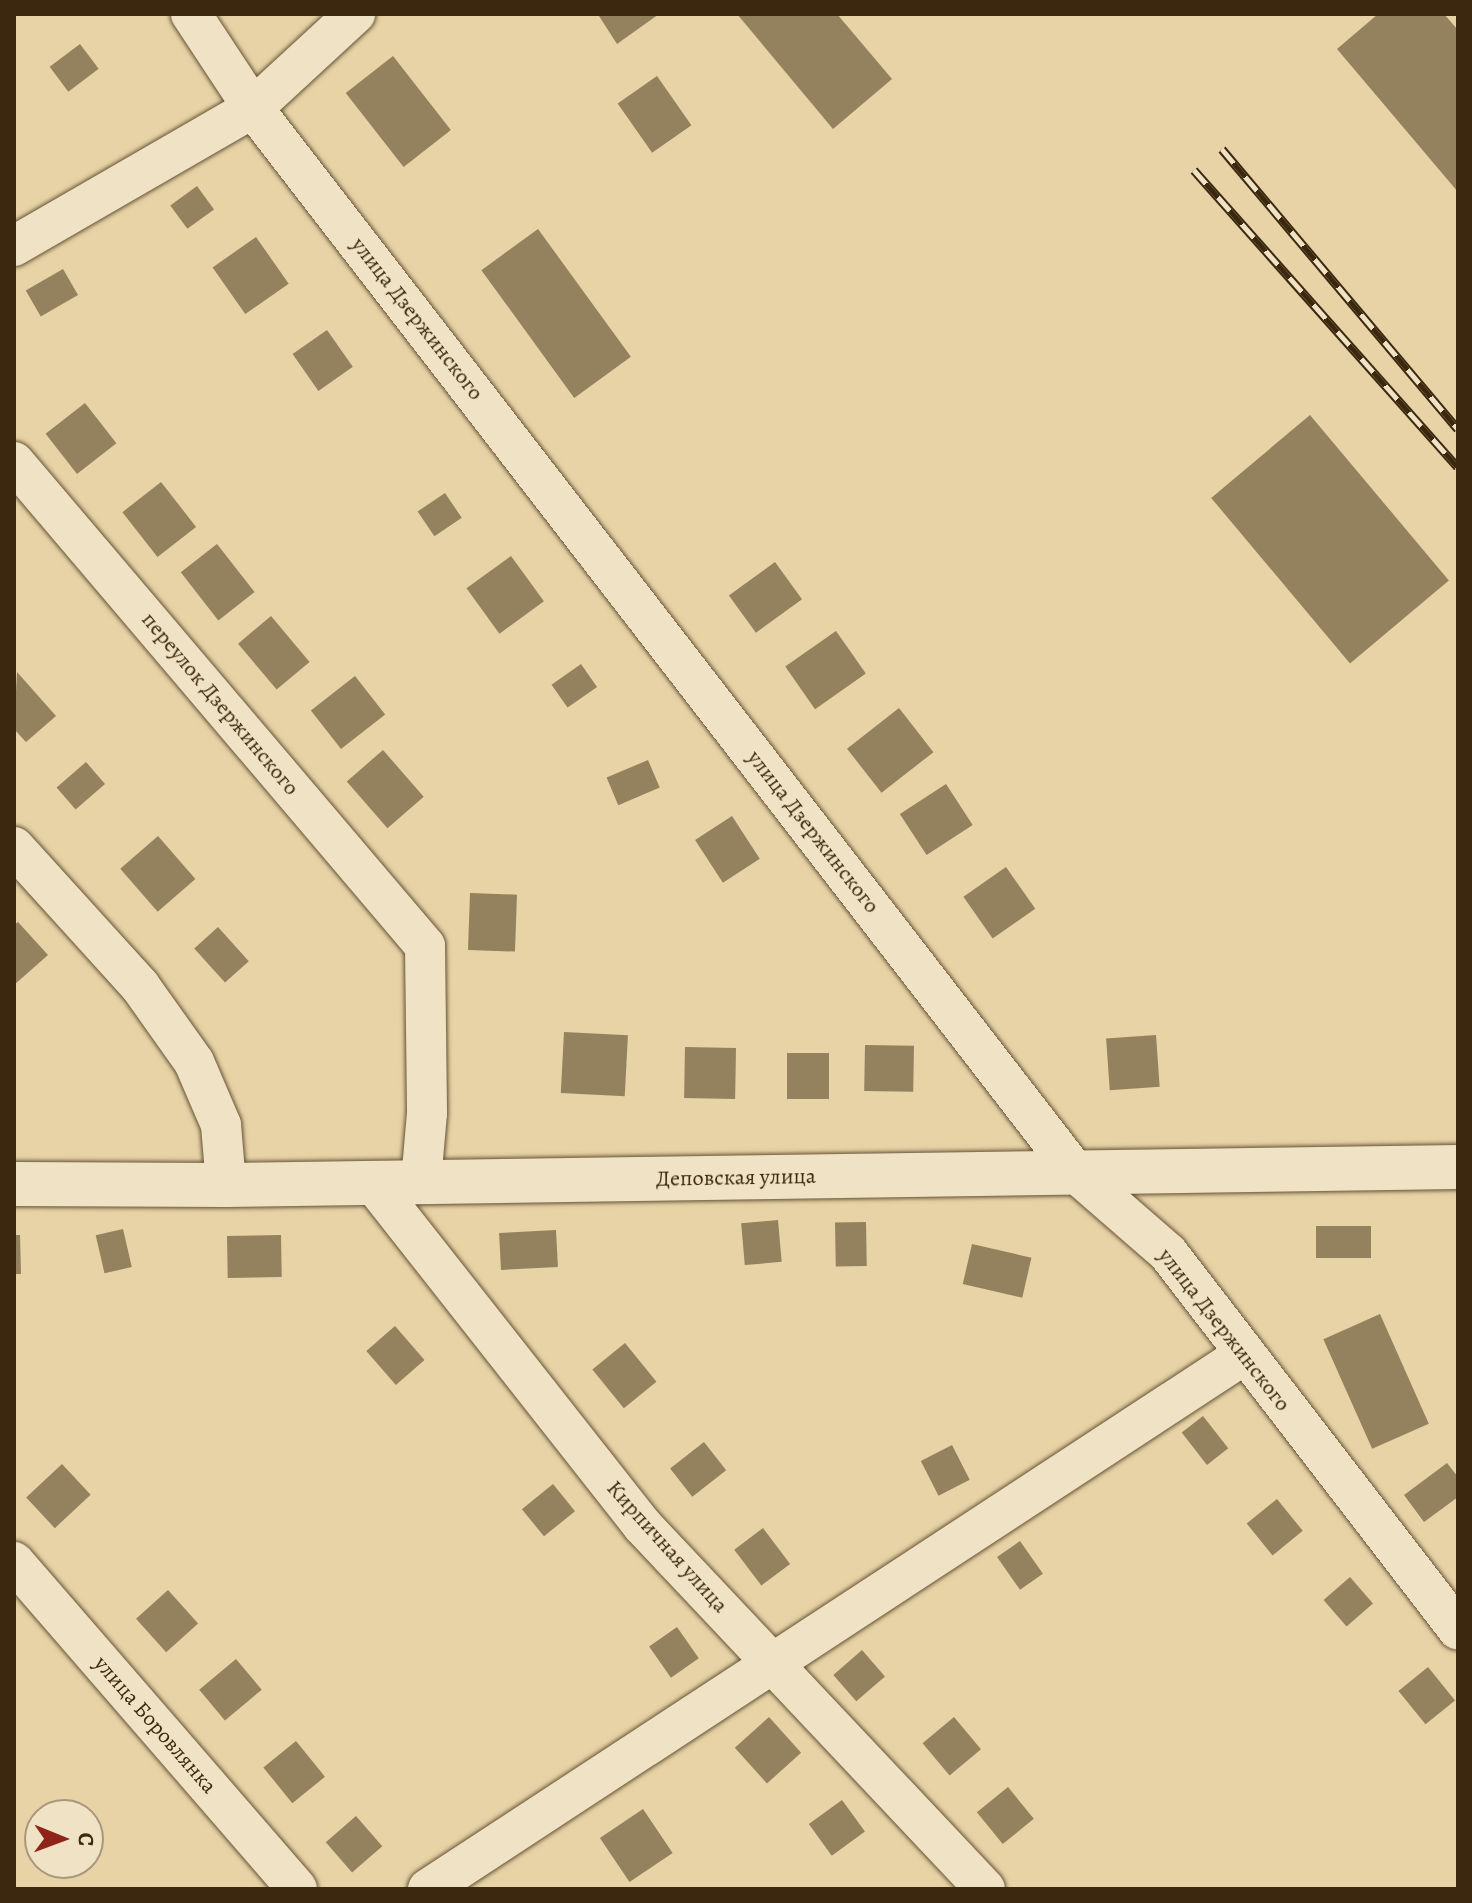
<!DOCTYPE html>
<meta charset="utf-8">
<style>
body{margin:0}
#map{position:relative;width:1472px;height:1903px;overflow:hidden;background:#e7d3a6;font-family:Alegreya,serif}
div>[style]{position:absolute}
.building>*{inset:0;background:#94815e;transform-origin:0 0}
.roads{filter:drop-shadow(0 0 2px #665335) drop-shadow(0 0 2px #665335)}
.minor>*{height:40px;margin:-20px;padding:0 20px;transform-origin:20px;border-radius:20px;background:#efe2c5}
.tertiary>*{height:44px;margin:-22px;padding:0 22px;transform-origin:22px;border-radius:22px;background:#efe2c5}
.rail>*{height:9px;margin-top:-4.5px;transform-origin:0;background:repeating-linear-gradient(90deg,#efe2c5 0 18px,#3b280f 0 36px);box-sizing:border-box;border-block:2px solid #3b280f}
span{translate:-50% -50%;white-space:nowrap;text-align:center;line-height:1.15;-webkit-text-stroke:6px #efe2c5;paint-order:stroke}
.street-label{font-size:22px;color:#3b280f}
.frame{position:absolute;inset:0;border:16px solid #3b280f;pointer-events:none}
.north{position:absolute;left:24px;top:1799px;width:80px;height:80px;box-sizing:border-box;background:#efe2c5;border:2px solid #a7987c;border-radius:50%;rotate:91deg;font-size:22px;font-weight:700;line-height:32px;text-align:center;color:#3b280f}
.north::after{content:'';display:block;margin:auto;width:28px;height:36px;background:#8f2418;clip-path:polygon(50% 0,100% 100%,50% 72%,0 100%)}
</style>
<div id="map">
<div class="building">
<i style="clip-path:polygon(659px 14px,617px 44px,599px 16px,602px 14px)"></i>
<i style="clip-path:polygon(737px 14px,837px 14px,892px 79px,833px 129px)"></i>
<i style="clip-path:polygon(1378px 14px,1444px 14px,1458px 30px,1458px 192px,1337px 49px)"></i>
<i style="left:80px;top:44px;width:31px;height:38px;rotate:53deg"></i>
<i style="left:393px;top:56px;width:94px;height:60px;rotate:52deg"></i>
<i style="left:657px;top:76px;width:60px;height:48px;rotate:55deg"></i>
<i style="left:197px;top:186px;width:29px;height:33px;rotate:54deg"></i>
<i style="left:538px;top:229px;width:158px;height:70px;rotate:54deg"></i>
<i style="left:256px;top:237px;width:57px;height:53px;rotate:55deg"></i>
<i style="left:63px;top:269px;width:30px;height:43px;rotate:60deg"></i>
<i style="left:327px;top:330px;width:45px;height:42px;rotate:55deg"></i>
<i style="left:85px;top:403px;width:51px;height:50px;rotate:52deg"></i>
<i style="left:1310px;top:415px;width:216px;height:129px;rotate:50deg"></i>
<i style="left:161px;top:482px;width:57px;height:49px;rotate:52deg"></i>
<i style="left:445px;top:493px;width:30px;height:33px;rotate:56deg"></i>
<i style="left:217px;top:544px;width:61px;height:46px;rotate:52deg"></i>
<i style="left:511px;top:556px;width:56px;height:55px;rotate:54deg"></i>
<i style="left:775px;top:562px;width:46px;height:57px;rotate:54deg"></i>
<i style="left:271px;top:616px;width:60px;height:43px;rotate:50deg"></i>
<i style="left:836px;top:631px;width:52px;height:62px;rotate:55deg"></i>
<i style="left:581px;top:664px;width:28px;height:36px;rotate:55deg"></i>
<i style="clip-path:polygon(17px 672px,56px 716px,26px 742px,14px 729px)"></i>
<i style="left:355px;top:676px;width:49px;height:56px;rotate:52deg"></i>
<i style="left:899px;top:708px;width:56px;height:66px;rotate:52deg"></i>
<i style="left:383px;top:750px;width:62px;height:48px;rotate:49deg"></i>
<i style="left:648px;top:760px;width:30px;height:45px;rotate:67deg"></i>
<i style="left:86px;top:762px;width:29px;height:39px;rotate:49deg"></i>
<i style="left:946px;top:784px;width:49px;height:55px;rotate:57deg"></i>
<i style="left:732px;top:816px;width:51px;height:44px;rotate:57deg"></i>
<i style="left:158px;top:836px;width:57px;height:50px;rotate:49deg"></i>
<i style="left:1006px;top:867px;width:51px;height:52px;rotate:55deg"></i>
<i style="left:470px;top:893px;width:47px;height:57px;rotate:2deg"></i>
<i style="clip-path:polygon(18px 922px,48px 955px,14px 985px,14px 925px)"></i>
<i style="left:218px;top:927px;width:46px;height:32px;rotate:48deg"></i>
<i style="left:564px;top:1032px;width:64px;height:61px;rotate:3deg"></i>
<i style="left:1156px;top:1035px;width:52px;height:50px;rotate:86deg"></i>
<i style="left:865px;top:1045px;width:49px;height:46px;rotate:1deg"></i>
<i style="left:685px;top:1047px;width:51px;height:51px;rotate:1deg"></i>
<i style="left:787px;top:1053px;width:42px;height:46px"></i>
<i style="left:778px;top:1220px;width:42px;height:37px;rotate:85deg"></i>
<i style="left:866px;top:1222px;width:44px;height:31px;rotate:89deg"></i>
<i style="left:1316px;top:1226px;width:55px;height:32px"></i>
<i style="left:123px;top:1229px;width:39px;height:28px;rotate:77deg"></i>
<i style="left:556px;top:1230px;width:37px;height:57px;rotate:87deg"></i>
<i style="clip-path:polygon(14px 1235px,20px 1235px,21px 1274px,14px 1274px)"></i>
<i style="left:281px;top:1235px;width:42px;height:54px;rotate:89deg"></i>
<i style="left:972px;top:1244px;width:61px;height:41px;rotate:13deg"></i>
<i style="left:1380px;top:1314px;width:120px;height:62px;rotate:66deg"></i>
<i style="left:395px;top:1326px;width:45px;height:38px;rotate:49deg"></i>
<i style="left:625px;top:1343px;width:50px;height:42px;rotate:51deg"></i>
<i style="left:1203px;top:1416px;width:41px;height:27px;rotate:52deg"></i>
<i style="left:704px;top:1442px;width:36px;height:43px;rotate:52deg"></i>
<i style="left:952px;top:1445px;width:39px;height:35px;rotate:63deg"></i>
<i style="clip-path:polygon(1447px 1463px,1458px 1477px,1458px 1497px,1424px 1522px,1404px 1495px)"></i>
<i style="left:62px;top:1464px;width:42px;height:49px;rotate:47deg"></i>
<i style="left:553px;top:1484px;width:35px;height:40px;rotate:51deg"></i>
<i style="left:1277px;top:1499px;width:41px;height:39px;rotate:51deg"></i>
<i style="left:763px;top:1528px;width:45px;height:36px;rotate:53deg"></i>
<i style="left:1020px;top:1541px;width:40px;height:28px;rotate:55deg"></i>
<i style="left:1350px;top:1577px;width:35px;height:35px;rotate:49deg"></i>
<i style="left:168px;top:1590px;width:45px;height:43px;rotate:48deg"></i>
<i style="left:677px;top:1627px;width:38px;height:34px;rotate:55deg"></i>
<i style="left:862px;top:1650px;width:35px;height:38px;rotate:49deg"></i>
<i style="left:236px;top:1659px;width:40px;height:48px;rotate:50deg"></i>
<i style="left:1428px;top:1667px;width:43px;height:38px;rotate:51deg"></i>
<i style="left:769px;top:1717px;width:48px;height:46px;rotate:48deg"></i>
<i style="left:954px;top:1717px;width:42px;height:41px;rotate:50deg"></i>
<i style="left:296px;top:1741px;width:46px;height:42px;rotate:51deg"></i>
<i style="left:1008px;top:1787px;width:41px;height:40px;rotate:51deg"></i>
<i style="left:842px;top:1800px;width:39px;height:41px;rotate:54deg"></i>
<i style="left:643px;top:1809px;width:53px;height:52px;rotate:56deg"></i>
<i style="left:356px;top:1816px;width:40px;height:40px;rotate:49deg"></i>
</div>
<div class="roads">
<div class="minor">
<i style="left:191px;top:14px;width:113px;rotate:56.6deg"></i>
<i style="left:253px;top:108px;width:1346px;rotate:52.3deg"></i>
<i style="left:1076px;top:1173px;width:122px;rotate:41deg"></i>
<i style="left:1168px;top:1253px;width:475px;rotate:52.4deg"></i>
<i style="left:14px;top:246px;width:276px;rotate:-30deg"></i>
<i style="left:253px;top:108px;width:139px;rotate:-42.7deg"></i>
<i style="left:14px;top:462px;width:635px;rotate:49.66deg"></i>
<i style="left:425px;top:946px;width:167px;rotate:89.3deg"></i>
<i style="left:427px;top:1113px;width:69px;rotate:95deg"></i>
<i style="left:14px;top:847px;width:188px;rotate:47.8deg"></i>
<i style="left:140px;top:986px;width:93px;rotate:54.6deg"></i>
<i style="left:194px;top:1062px;width:69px;rotate:66.8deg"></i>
<i style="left:221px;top:1125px;width:60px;rotate:85.2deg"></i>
<i style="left:373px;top:1183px;width:435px;rotate:51.8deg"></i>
<i style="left:642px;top:1525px;width:500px;rotate:46.7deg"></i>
<i style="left:14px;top:1562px;width:432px;rotate:49.1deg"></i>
<i style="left:428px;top:1889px;width:977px;rotate:-33.22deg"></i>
</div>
<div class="tertiary">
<i style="left:14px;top:1184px;width:212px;rotate:0.3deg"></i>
<i style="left:226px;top:1185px;width:1232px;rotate:-0.84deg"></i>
</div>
</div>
<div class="rail">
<i style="left:1222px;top:149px;width:366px;rotate:49.9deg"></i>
<i style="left:1194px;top:170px;width:397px;rotate:48.4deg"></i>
</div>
<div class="street-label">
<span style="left:417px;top:319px;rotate:52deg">улица Дзержинского</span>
<span style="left:220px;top:704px;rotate:50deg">переулок Дзержинского</span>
<span style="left:813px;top:832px;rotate:52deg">улица Дзержинского</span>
<span style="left:736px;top:1178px;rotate:-1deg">Деповская улица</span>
<span style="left:1224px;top:1330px;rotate:52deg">улица Дзержинского</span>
<span style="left:667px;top:1547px;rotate:48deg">Кирпичная улица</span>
<span style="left:155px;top:1725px;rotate:49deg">улица Боровлянка</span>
</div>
<div class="frame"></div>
<div class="north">С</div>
</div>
